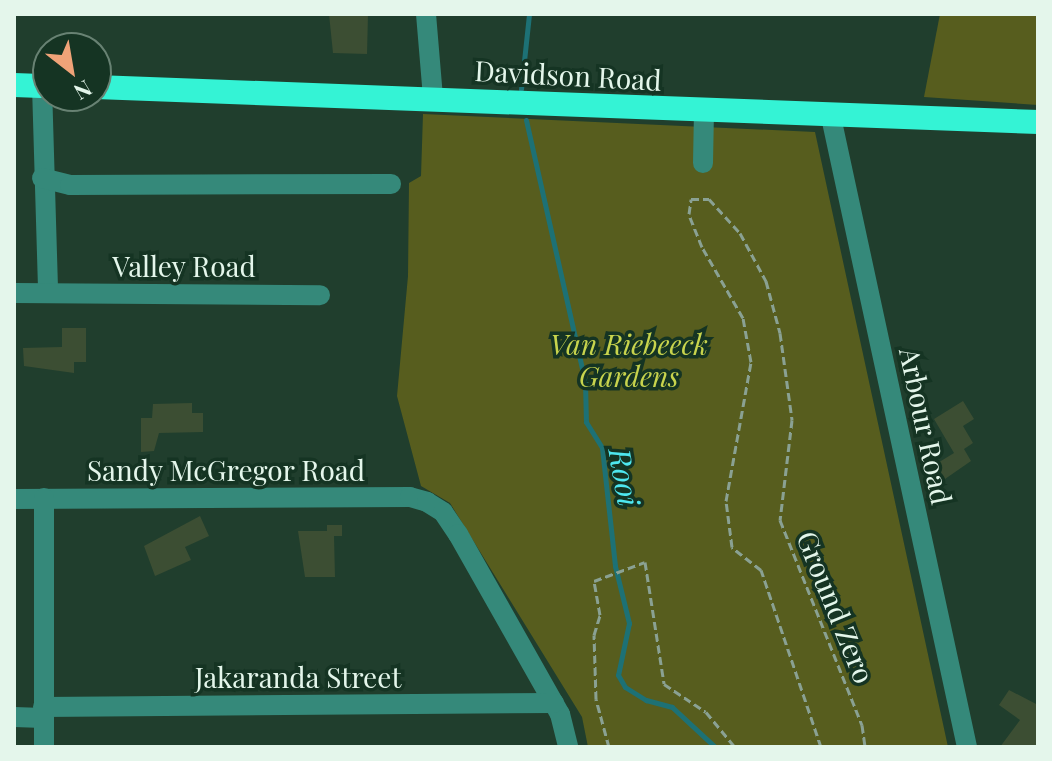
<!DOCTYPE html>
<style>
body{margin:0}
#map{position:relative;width:1052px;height:761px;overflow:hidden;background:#203e2d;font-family:"Playfair Display",serif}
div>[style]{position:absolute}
.green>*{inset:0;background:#575d1e}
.stream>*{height:5px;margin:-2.5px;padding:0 2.5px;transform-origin:2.5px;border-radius:2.5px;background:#1d7175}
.building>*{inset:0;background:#3c4e33}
.path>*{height:3px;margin-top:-1.5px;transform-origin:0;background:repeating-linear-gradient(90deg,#8aa193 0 8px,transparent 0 12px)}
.minor>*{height:20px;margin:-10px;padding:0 10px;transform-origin:10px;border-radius:10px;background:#35897a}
.highway>*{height:24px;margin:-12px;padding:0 12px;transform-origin:12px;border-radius:12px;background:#34f3d5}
span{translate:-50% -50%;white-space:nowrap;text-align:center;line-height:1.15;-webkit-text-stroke:7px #153423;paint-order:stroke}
.street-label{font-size:28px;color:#e4f6eb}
.park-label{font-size:28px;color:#c8d44d;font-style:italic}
.water-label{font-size:30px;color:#4ee7ef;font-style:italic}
.frame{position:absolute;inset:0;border:16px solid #e4f6eb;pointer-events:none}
.north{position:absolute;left:32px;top:32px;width:80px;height:80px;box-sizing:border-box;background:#153423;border:2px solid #688273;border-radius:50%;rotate:149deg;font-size:22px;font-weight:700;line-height:32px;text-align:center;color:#e4f6eb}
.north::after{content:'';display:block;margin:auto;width:28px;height:36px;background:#efa378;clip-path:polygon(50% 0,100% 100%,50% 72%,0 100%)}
</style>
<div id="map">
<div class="green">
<i style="clip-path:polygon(940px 14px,1038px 14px,1038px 105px,924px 97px)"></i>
<i style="clip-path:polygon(423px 114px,815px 132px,948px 747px,588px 747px,582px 717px,450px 503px,421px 486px,397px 396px,408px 276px,409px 183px,421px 176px)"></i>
</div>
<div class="stream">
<i style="left:521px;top:89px;width:75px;rotate:-83.9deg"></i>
<i style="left:526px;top:120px;width:269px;rotate:77.3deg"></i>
<i style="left:585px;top:382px;width:40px;rotate:88.6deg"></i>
<i style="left:586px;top:422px;width:31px;rotate:58deg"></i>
<i style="left:602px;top:448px;width:119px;rotate:83.7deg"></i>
<i style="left:615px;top:566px;width:59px;rotate:76.2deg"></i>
<i style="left:629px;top:623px;width:53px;rotate:101.9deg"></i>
<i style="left:618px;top:675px;width:14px;rotate:60deg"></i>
<i style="left:625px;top:687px;width:25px;rotate:32deg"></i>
<i style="left:646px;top:700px;width:27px;rotate:15deg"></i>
<i style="left:672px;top:707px;width:59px;rotate:42.9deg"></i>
</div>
<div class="building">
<i style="clip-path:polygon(329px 14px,368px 14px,367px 54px,333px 53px)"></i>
<i style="clip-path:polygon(62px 328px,86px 328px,86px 362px,74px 362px,74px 373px,24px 366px,23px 348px,62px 347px)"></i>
<i style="clip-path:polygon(963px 401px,974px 419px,963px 426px,973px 443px,964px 449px,971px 461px,945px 479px,936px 464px,954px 453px,934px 419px)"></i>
<i style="clip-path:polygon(192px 403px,192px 413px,203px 413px,203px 432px,159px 433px,154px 451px,141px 452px,141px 418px,152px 418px,153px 404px)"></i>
<i style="clip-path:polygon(200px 516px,209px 536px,185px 547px,191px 560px,155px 576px,144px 546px)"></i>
<i style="clip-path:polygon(327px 525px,342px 525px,342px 536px,334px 536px,335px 577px,305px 577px,298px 531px,327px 531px)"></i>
<i style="clip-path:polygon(1009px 690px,1038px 705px,1038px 747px,1000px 747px,1020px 720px,999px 705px)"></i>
</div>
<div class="path">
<i style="left:609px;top:747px;width:50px;rotate:-105.2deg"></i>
<i style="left:596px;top:699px;width:64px;rotate:-91.8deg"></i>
<i style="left:594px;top:635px;width:21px;rotate:-73deg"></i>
<i style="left:600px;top:615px;width:35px;rotate:-100deg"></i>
<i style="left:594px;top:581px;width:54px;rotate:-20.4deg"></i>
<i style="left:645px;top:562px;width:123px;rotate:81.1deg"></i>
<i style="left:664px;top:684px;width:50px;rotate:33.7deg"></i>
<i style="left:706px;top:712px;width:45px;rotate:50.4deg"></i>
<i style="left:821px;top:747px;width:187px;rotate:-108.7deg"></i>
<i style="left:761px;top:570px;width:37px;rotate:-142deg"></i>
<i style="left:732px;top:547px;width:46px;rotate:-97.4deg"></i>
<i style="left:726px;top:501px;width:141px;rotate:-79.8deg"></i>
<i style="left:751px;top:362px;width:45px;rotate:-100.3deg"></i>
<i style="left:743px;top:318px;width:82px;rotate:-120deg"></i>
<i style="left:702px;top:247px;width:35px;rotate:-112deg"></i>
<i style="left:689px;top:214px;width:15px;rotate:-82deg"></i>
<i style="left:691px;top:199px;width:18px"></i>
<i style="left:709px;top:199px;width:46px;rotate:47.6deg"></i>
<i style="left:740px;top:233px;width:55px;rotate:61.6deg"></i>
<i style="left:766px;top:281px;width:54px;rotate:74.9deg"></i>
<i style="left:780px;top:333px;width:88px;rotate:82.1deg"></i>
<i style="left:792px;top:420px;width:101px;rotate:96.8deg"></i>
<i style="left:780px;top:520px;width:221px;rotate:68.2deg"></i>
<i style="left:862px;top:725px;width:22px;rotate:82deg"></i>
</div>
<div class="minor">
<i style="left:426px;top:14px;width:84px;rotate:85.2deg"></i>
<i style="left:42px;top:86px;width:207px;rotate:88.3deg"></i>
<i style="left:831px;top:117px;width:645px;rotate:77.82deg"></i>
<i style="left:703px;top:163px;width:51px;rotate:-88.9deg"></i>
<i style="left:42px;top:178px;width:29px;rotate:14deg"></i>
<i style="left:70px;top:185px;width:321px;rotate:-0.2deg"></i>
<i style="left:14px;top:293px;width:306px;rotate:0.4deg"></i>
<i style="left:14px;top:499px;width:396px;rotate:-0.3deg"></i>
<i style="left:410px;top:497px;width:18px;rotate:16deg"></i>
<i style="left:427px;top:502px;width:19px;rotate:32deg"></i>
<i style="left:443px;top:512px;width:27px;rotate:56deg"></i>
<i style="left:458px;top:534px;width:207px;rotate:60.5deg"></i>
<i style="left:560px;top:714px;width:34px;rotate:76deg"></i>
<i style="left:43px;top:707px;width:511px;rotate:-0.45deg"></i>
<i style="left:14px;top:717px;width:29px;rotate:2deg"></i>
<i style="left:44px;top:747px;width:249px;rotate:-90deg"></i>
</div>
<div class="highway">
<i style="left:14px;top:85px;width:34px;rotate:2deg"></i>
<i style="left:96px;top:87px;width:943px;rotate:2.13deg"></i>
</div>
<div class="street-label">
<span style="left:568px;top:75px;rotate:3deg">Davidson Road</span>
<span style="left:184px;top:266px">Valley Road</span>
<span style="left:926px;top:426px;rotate:78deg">Arbour Road</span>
<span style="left:226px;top:470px">Sandy McGregor Road</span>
<span style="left:836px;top:607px;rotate:68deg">Ground Zero</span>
<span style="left:298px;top:677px">Jakaranda Street</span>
</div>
<div class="park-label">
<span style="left:629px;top:360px">Van Riebeeck<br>Gardens</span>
</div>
<div class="water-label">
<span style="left:625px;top:477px;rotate:80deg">Rooi</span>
</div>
<div class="frame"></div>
<div class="north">N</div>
</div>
